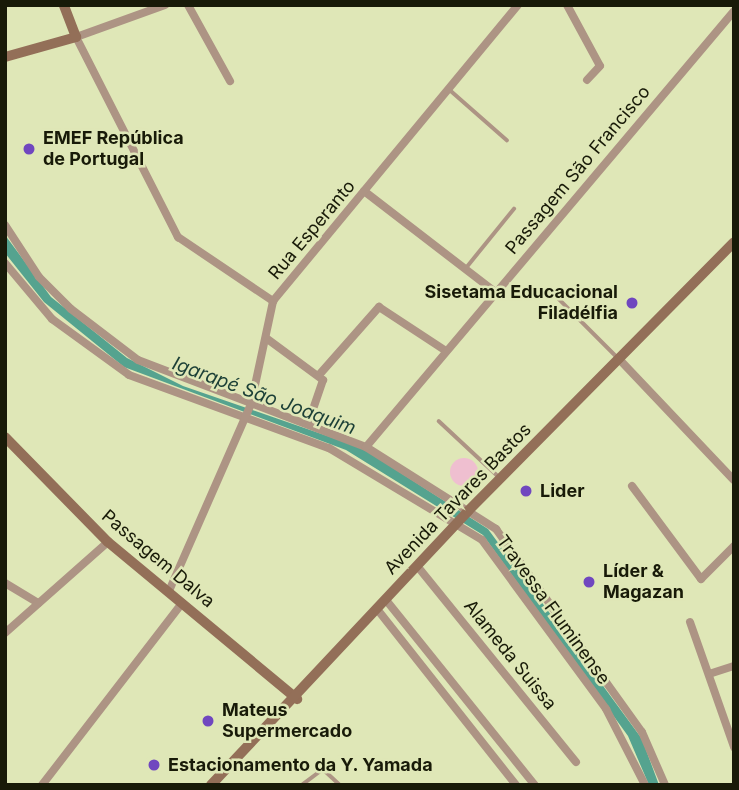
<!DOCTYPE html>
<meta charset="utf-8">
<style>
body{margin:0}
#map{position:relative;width:739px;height:790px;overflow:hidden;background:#dfe7b7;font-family:Inter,sans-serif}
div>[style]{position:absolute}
.green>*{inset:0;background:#efbfd0}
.round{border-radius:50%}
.water>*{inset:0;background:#55a38f}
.lane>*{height:3.5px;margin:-1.75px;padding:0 1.75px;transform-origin:1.75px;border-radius:1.75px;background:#ad9484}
.street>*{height:8px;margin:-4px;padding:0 4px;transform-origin:4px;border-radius:4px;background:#ad9484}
.secondary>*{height:10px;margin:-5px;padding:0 5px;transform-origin:5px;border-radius:5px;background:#936f58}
.dots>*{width:19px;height:19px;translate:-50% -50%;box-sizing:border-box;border:4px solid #dfe7b7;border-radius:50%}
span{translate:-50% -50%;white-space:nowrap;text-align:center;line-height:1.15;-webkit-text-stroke:5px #dfe7b7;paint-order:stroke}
.poi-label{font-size:18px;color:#181a08;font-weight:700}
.left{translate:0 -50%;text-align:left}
.right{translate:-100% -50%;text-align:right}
.street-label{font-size:18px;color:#181a08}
.water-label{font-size:19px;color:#1b3f36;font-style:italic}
.frame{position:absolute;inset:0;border:7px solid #181a08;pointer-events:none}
</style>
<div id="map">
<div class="green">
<i class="round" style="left:450px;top:458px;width:28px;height:28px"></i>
</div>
<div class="water">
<i style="clip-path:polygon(5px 235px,51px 297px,127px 358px,183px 386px,362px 448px,488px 529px,642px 739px,659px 785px,649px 785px,628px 736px,483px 535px,346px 450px,124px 367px,44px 302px,5px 253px)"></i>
</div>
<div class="lane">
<i style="left:450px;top:90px;width:76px;rotate:41.3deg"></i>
<i style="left:466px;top:268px;width:76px;rotate:-50.9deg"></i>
<i style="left:559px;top:299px;width:82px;rotate:45deg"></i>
<i style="left:439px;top:421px;width:82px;rotate:43deg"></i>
<i style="left:302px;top:785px;width:26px;rotate:-37deg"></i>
<i style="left:323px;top:769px;width:23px;rotate:43deg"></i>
</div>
<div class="street">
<i style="left:165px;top:5px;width:95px;rotate:160.2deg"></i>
<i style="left:76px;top:37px;width:225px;rotate:63deg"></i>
<i style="left:178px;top:237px;width:115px;rotate:34deg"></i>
<i style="left:188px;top:5px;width:87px;rotate:61.1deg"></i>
<i style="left:567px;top:5px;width:69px;rotate:61.6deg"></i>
<i style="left:600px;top:66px;width:19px;rotate:133deg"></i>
<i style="left:364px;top:191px;width:165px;rotate:37.6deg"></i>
<i style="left:5px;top:225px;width:62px;rotate:56.8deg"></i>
<i style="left:39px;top:277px;width:45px;rotate:45deg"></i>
<i style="left:71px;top:309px;width:84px;rotate:37.3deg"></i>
<i style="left:138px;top:360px;width:244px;rotate:20.9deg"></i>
<i style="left:366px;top:447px;width:154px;rotate:32.2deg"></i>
<i style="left:496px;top:529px;width:250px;rotate:54.3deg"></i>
<i style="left:642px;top:732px;width:58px;rotate:66.5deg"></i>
<i style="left:5px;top:263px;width:73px;rotate:50deg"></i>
<i style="left:52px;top:319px;width:95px;rotate:36deg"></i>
<i style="left:129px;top:375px;width:213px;rotate:20.1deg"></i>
<i style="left:329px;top:448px;width:179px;rotate:31deg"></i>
<i style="left:482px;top:540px;width:210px;rotate:53.7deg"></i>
<i style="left:606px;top:709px;width:85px;rotate:62.8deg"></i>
<i style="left:266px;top:338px;width:71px;rotate:36.4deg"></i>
<i style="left:323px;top:380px;width:43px;rotate:108.9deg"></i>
<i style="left:619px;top:359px;width:167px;rotate:46.5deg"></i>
<i style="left:319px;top:375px;width:91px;rotate:-48.6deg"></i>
<i style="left:379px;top:307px;width:77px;rotate:33.3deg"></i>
<i style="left:366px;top:447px;width:571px;rotate:-49.83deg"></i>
<i style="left:632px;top:486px;width:116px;rotate:53.4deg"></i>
<i style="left:701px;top:579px;width:47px;rotate:-45deg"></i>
<i style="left:418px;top:567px;width:251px;rotate:51deg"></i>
<i style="left:5px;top:583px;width:39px;rotate:31deg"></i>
<i style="left:169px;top:591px;width:204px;rotate:-66.3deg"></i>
<i style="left:251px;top:404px;width:105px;rotate:-77.9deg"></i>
<i style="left:273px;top:301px;width:384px;rotate:-50.4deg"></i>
<i style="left:386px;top:600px;width:238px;rotate:51.2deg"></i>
<i style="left:377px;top:609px;width:224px;rotate:51.7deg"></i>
<i style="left:690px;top:622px;width:133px;rotate:70.6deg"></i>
<i style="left:5px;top:633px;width:137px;rotate:-41.5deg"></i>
<i style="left:709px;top:674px;width:26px;rotate:-18deg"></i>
<i style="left:42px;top:785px;width:230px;rotate:-52.4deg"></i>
</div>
<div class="secondary">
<i style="left:5px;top:57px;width:74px;rotate:-15.7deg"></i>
<i style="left:76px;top:37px;width:34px;rotate:-111deg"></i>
<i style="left:5px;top:437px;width:147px;rotate:45.6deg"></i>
<i style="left:108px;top:542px;width:246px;rotate:39.7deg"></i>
<i style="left:211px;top:785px;width:376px;rotate:-46.8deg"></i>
<i style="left:468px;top:511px;width:378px;rotate:-45.3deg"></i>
</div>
<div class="dots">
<i style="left:29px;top:149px;background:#7047bf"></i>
<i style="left:632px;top:303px;background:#7047bf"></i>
<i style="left:526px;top:491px;background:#7047bf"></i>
<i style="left:589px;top:582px;background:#7047bf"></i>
<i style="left:208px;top:721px;background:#7047bf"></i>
<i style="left:154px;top:765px;background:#7047bf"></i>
</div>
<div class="poi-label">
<span class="left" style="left:43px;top:149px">EMEF República<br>de Portugal</span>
<span class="right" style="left:618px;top:303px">Sisetama Educacional<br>Filadélfia</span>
<span class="left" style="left:540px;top:491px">Lider</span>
<span class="left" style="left:603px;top:582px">Líder &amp;<br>Magazan</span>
<span class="left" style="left:222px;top:721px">Mateus<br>Supermercado</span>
<span class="left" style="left:168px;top:765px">Estacionamento da Y. Yamada</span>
</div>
<div class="street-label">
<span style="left:578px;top:170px;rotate:-50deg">Passagem São Francisco</span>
<span style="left:312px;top:230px;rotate:-50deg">Rua Esperanto</span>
<span style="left:458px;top:499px;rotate:-46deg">Avenida Tavares Bastos</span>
<span style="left:158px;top:559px;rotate:40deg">Passagem Dalva</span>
<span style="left:553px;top:610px;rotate:54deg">Travessa Fluminense</span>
<span style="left:510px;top:655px;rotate:51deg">Alameda Suissa</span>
</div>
<div class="water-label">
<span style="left:264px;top:396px;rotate:20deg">Igarapé São Joaquim</span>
</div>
<div class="frame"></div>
</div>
